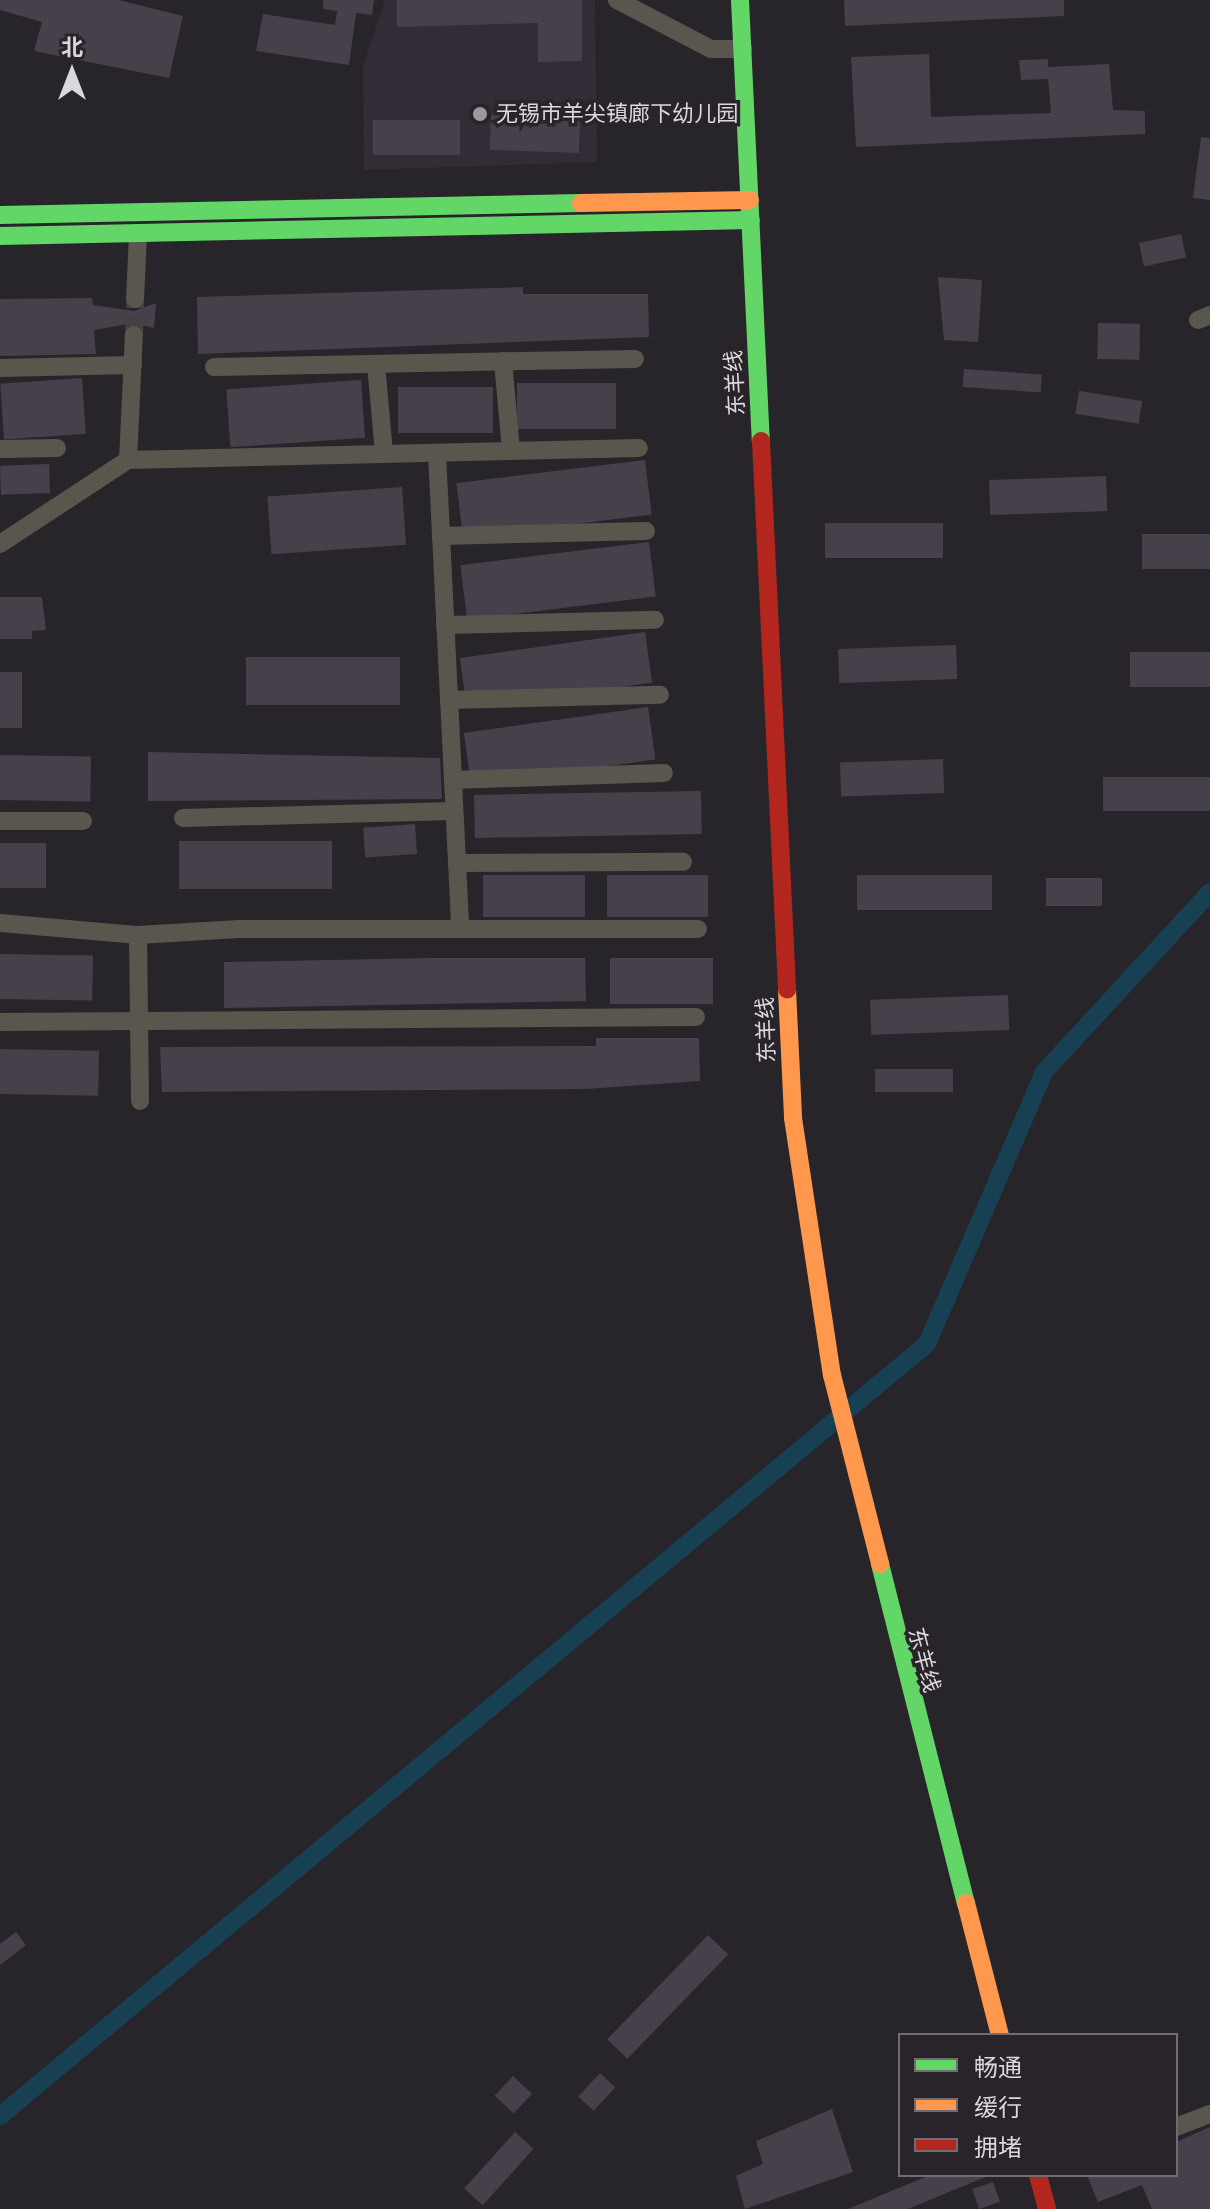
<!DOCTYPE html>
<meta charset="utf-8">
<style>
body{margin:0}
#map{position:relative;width:1210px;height:2209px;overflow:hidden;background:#272529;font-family:Bitter,"Noto Sans SC",serif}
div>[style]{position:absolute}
.built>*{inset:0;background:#312c35}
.canal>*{height:18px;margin:-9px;padding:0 9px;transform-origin:9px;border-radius:9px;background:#174053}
.building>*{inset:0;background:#46404b;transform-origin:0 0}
.street-tunnel>*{height:18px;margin-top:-9px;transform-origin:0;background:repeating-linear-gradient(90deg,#424044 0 18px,transparent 0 27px)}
.street>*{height:18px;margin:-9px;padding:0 9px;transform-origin:9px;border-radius:9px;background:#59564e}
.fast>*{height:18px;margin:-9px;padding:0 9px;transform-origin:9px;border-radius:9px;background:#63d668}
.slow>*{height:18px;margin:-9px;padding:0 9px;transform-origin:9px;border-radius:9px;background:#ff974d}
.jam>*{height:18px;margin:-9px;padding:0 9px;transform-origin:9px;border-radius:9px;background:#b3261e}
.dots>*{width:22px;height:22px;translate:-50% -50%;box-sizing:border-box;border:4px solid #28242a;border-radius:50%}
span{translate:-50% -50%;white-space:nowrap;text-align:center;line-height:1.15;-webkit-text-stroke:7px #28242a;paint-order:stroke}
.poi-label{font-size:22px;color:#dbd8dc}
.left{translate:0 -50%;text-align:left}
.street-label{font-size:22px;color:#dbd8dc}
.legend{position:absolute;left:898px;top:2033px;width:280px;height:144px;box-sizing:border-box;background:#28242a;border:2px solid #706c71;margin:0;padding:10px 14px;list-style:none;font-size:24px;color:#dbd8dc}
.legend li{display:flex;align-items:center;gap:16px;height:40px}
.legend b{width:40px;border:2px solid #706c71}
.north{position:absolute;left:32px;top:32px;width:80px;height:80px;-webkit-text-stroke:6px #28242a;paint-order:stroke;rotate:0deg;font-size:22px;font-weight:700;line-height:32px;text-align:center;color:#dbd8dc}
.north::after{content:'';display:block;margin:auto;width:28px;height:36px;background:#dbd8dc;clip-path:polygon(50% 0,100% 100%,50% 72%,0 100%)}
</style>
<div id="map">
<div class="built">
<i style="clip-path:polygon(385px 0,595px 0,597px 162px,364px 170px,363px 66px)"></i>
</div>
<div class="canal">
<i style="left:0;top:2116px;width:1206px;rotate:-39.79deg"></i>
<i style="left:927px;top:1344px;width:296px;rotate:-66.7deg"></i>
<i style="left:1044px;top:1072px;width:245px;rotate:-47.3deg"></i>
</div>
<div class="building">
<i style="clip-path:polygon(0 0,118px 0,183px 16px,169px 78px,34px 51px,42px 22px,0 10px)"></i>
<i style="clip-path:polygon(323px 0,374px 0,372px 15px,356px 13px,349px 65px,256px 51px,263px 14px,335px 25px,337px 11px,323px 9px)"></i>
<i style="clip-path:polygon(397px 0,582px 0,582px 61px,538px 62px,538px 23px,397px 27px)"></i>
<i style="clip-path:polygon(844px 0,1064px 0,1064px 16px,845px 26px)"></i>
<i style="clip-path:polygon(929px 54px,931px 117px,1051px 113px,1048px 79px,1021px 80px,1019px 60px,1048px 59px,1048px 67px,1109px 64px,1113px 110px,1145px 111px,1145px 134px,856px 147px,851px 57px)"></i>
<i style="left:580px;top:118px;width:35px;height:89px;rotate:92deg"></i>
<i style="left:460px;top:120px;width:35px;height:87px;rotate:90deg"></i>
<i style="clip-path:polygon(1201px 137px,1210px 138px,1210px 200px,1193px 198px)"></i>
<i style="left:1181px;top:234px;width:24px;height:43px;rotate:78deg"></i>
<i style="clip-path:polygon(938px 277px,982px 280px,978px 342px,944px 340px)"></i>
<i style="clip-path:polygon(523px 287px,523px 294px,648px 294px,649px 337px,198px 354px,197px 297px)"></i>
<i style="clip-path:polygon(92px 298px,93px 305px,134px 311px,156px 303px,154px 328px,134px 323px,94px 330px,96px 354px,0 356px,0 299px)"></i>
<i style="left:1098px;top:323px;width:42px;height:36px;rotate:1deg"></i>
<i style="left:964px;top:369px;width:78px;height:18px;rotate:4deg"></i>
<i style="left:82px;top:378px;width:56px;height:82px;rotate:86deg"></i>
<i style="left:361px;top:380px;width:58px;height:135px;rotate:86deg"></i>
<i style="left:517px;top:383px;width:99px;height:46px"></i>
<i style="left:398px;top:387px;width:95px;height:46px"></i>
<i style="left:1079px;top:391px;width:64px;height:23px;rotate:9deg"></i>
<i style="left:645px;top:460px;width:55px;height:190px;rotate:83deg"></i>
<i style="left:49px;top:464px;width:29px;height:49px;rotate:88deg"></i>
<i style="left:1106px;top:476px;width:35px;height:117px;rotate:88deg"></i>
<i style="left:402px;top:487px;width:58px;height:135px;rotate:86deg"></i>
<i style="left:943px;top:523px;width:35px;height:118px;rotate:90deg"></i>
<i style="left:1210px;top:534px;width:35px;height:68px;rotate:90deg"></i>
<i style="left:649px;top:542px;width:55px;height:190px;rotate:83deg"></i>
<i style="clip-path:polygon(0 597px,42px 597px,46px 630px,32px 631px,32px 639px,0 639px)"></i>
<i style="left:645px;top:632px;width:51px;height:187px;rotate:82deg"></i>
<i style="left:956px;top:645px;width:34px;height:118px;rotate:88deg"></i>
<i style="left:1210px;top:652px;width:35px;height:80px;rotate:90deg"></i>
<i style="left:246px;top:657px;width:154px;height:48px"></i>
<i style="left:0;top:672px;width:22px;height:56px"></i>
<i style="left:648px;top:707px;width:53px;height:186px;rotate:82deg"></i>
<i style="clip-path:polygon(148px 752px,440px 758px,442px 799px,148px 801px)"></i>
<i style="left:0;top:755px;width:91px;height:45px;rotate:1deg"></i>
<i style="left:943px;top:759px;width:34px;height:103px;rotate:88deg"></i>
<i style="left:1210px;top:777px;width:34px;height:107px;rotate:90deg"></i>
<i style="left:701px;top:791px;width:43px;height:227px;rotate:89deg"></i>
<i style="left:415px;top:824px;width:30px;height:52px;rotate:86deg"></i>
<i style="left:179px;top:841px;width:153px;height:48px"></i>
<i style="left:0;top:843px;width:46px;height:45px"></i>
<i style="left:483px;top:875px;width:102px;height:42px"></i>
<i style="left:607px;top:875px;width:101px;height:42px"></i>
<i style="left:992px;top:875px;width:35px;height:135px;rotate:90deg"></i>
<i style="left:1102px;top:878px;width:28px;height:56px;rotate:90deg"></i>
<i style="left:0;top:954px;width:93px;height:45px;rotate:1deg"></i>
<i style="clip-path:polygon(431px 958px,585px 958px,586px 1001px,224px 1008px,224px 962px)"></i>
<i style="left:610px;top:958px;width:103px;height:46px"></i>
<i style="left:1008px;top:995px;width:35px;height:138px;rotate:88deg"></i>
<i style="clip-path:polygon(596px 1038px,699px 1038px,700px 1081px,586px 1089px,162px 1092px,160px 1047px,596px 1046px)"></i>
<i style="left:0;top:1049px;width:99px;height:45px;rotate:1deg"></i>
<i style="left:953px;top:1069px;width:23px;height:78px;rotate:90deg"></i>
<i style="clip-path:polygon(16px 1932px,26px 1945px,0 1965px,0 1944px)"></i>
<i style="left:708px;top:1935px;width:28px;height:145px;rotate:44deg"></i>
<i style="left:600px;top:2073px;width:21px;height:32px;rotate:43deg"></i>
<i style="left:513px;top:2076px;width:26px;height:27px;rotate:43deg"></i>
<i style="clip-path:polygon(832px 2109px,853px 2172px,745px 2209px,736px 2176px,763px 2164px,756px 2141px)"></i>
<i style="clip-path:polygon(1210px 2127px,1210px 2209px,1152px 2209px,1142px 2185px,1098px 2202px,1087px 2175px,1176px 2175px,1176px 2142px)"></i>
<i style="left:515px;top:2132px;width:25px;height:76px;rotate:42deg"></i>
<i style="clip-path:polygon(930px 2175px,990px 2175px,908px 2209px,848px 2209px)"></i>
<i style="left:993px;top:2182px;width:21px;height:22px;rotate:71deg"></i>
</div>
<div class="street-tunnel">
<i style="left:134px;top:335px;width:36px;rotate:-88deg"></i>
</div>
<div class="street">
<i style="left:617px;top:0;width:106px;rotate:27.5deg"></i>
<i style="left:711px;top:49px;width:32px"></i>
<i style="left:135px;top:299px;width:66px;rotate:-87.4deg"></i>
<i style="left:1198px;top:320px;width:13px;rotate:-23deg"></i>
<i style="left:503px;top:361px;width:90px;rotate:84.9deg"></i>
<i style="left:376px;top:364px;width:90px;rotate:84.9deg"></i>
<i style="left:214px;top:367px;width:421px;rotate:-1.1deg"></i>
<i style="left:0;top:368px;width:133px;rotate:-1.3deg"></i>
<i style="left:0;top:449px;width:57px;rotate:-1deg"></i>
<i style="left:437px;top:453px;width:476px;rotate:87.2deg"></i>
<i style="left:128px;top:460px;width:511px;rotate:-1.35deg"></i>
<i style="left:441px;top:536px;width:205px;rotate:-1.4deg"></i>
<i style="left:0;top:544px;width:153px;rotate:-33.3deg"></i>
<i style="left:128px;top:460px;width:125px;rotate:-87.3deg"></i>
<i style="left:445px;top:625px;width:210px;rotate:-1.4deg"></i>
<i style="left:449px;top:700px;width:211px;rotate:-1.4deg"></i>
<i style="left:453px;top:780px;width:211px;rotate:-1.9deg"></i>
<i style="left:183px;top:818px;width:271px;rotate:-1.5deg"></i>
<i style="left:0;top:821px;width:83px"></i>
<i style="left:457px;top:863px;width:226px;rotate:-0.3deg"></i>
<i style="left:0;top:923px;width:139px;rotate:5deg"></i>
<i style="left:138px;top:935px;width:101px;rotate:-3.4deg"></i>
<i style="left:239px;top:929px;width:459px"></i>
<i style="left:138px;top:935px;width:166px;rotate:89.3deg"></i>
<i style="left:0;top:1022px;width:696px;rotate:-0.41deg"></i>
<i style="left:1176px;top:2127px;width:36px;rotate:-21deg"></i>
</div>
<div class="fast">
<i style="left:740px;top:0;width:441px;rotate:87.3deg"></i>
<i style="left:0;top:215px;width:581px;rotate:-1.18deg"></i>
<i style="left:0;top:236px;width:751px;rotate:-1.22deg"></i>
<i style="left:880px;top:1564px;width:350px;rotate:75.8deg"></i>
</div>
<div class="slow">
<i style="left:581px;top:203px;width:169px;rotate:-1deg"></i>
<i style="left:787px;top:989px;width:129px;rotate:87.3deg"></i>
<i style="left:793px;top:1118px;width:260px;rotate:81.4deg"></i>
<i style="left:832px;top:1375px;width:195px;rotate:75.7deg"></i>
<i style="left:966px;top:1903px;width:136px;rotate:75.6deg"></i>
</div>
<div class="jam">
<i style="left:761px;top:441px;width:549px;rotate:87.28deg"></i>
<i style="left:1038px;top:2175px;width:35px;rotate:75deg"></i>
</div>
<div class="dots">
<i style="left:480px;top:114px;background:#9c999d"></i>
</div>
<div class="poi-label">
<span class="left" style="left:496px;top:114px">无锡市羊尖镇廊下幼儿园</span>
</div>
<div class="street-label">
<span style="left:735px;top:383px;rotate:-93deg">东羊线</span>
<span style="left:766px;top:1030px;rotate:-92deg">东羊线</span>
<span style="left:924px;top:1660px;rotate:75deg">东羊线</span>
</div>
<ul class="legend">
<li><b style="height:10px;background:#63d668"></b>畅通</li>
<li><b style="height:10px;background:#ff974d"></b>缓行</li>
<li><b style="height:10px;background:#b3261e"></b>拥堵</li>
</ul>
<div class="north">北</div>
</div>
